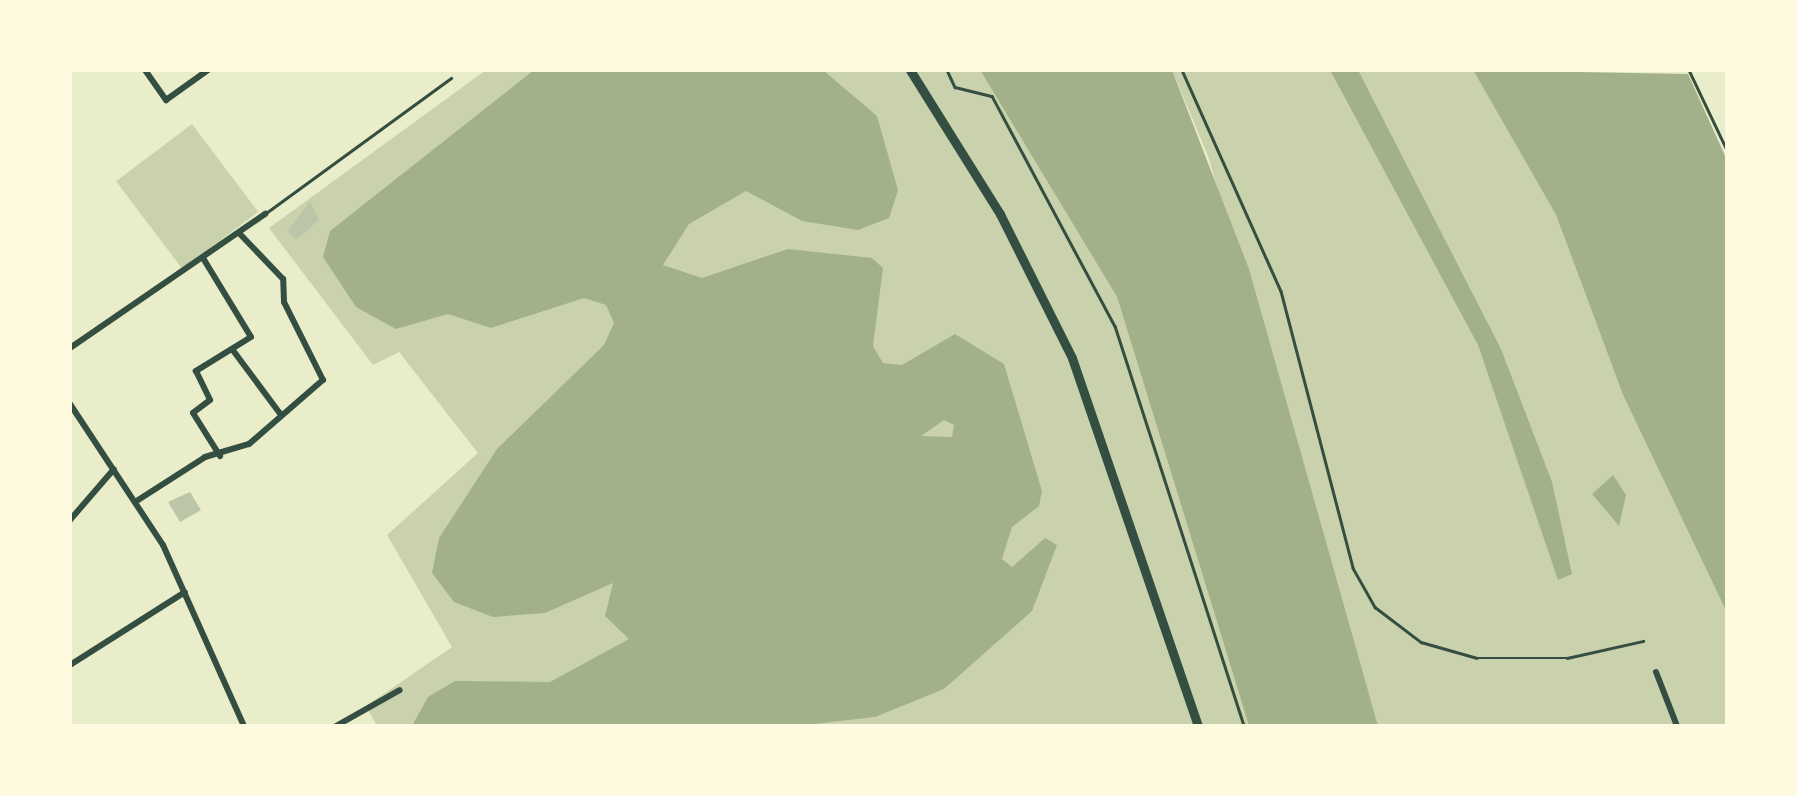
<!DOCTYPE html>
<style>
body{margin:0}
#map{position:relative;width:1797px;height:796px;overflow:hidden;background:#e9edc9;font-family:Ubuntu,sans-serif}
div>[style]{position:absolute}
.green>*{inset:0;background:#cad2ad;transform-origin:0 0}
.water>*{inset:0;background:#a3b18a}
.building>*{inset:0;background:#bcc5a7}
.path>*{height:2.5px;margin:-1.25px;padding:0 1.25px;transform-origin:1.25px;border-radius:1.25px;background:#344e41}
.service>*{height:2.5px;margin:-1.25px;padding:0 1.25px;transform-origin:1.25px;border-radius:1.25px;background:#344e41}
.minor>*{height:6px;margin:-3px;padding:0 3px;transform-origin:3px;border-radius:3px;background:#344e41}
.secondary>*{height:9px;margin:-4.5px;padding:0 4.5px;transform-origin:4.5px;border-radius:4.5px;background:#344e41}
span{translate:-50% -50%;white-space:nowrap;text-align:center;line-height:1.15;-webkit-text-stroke:10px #fefae0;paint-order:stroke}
.frame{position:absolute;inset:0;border:72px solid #fefae0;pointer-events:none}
</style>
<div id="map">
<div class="green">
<i style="clip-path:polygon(486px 70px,980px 70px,1117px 297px,1249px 726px,377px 726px,366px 706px,452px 647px,387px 535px,478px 453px,399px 352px,373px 365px,269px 228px)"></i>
<i style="clip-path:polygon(1172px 70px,1473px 70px,1556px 215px,1623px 395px,1727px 613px,1727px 726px,1378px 726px,1208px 156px)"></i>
<i style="left:192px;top:124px;width:110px;height:95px;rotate:53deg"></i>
</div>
<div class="water">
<i style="clip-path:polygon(evenodd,534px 70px,823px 70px,877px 116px,898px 190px,889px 218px,858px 230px,802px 221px,746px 191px,689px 224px,663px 265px,702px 278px,788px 249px,872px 258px,883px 268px,873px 346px,883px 363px,902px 365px,955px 334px,1004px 364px,1042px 491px,1039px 506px,1012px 527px,1002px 559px,1012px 567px,1045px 538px,1057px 545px,1032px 611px,944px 689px,875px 717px,796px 726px,412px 726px,428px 697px,455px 681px,550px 682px,629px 639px,605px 616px,613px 583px,545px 613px,493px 617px,454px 602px,432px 573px,439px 538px,497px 449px,604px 345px,614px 323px,606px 305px,584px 298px,491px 328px,448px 314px,396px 329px,356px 307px,323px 257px,330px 231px,534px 70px,944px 420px,954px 425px,952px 437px,921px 436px,944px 420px)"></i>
<i style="clip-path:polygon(980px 70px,1172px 70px,1249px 269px,1378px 726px,1249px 726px,1117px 297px)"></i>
<i style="clip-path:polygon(1330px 70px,1358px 70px,1501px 349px,1552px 482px,1572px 574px,1558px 580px,1478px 345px)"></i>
<i style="clip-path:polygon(1473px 70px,1688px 74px,1727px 160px,1727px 613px,1623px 395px,1556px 215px)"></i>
<i style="clip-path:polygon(1613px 475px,1626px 495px,1619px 526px,1592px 494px)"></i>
</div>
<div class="building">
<i style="clip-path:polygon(310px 201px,319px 220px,296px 240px,287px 231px)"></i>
<i style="clip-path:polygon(190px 492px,201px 510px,180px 522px,168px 502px)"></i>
</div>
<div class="path">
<i style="left:947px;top:70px;width:19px;rotate:65deg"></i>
<i style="left:955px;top:87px;width:38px;rotate:14deg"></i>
<i style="left:992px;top:96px;width:261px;rotate:61.9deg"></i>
<i style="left:1115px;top:326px;width:420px;rotate:72.1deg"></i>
<i style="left:1182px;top:70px;width:242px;rotate:65.9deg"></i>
<i style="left:1281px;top:291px;width:286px;rotate:75.4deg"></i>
<i style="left:1353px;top:568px;width:45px;rotate:60.6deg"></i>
<i style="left:1375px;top:607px;width:58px;rotate:37.3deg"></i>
<i style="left:1421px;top:642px;width:58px;rotate:15.9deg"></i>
<i style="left:1477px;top:658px;width:90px"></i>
<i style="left:1567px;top:658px;width:78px;rotate:-12.6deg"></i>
<i style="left:1689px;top:70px;width:89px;rotate:64.6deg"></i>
</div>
<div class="service">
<i style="left:266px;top:213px;width:229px;rotate:-36.1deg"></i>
</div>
<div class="minor">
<i style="left:145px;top:70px;width:37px;rotate:55deg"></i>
<i style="left:166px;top:100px;width:52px;rotate:-35.5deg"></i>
<i style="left:203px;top:258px;width:92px;rotate:58.7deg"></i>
<i style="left:251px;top:337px;width:65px;rotate:148.3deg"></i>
<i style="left:196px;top:371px;width:32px;rotate:64deg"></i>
<i style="left:210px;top:400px;width:21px;rotate:143deg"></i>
<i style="left:193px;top:413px;width:51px;rotate:57.9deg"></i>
<i style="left:70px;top:348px;width:237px;rotate:-34.5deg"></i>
<i style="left:232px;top:349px;width:82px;rotate:53.4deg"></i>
<i style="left:70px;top:404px;width:169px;rotate:56.6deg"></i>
<i style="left:163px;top:545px;width:198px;rotate:65.9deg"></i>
<i style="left:135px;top:502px;width:83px;rotate:-32.7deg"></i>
<i style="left:205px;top:457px;width:46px;rotate:-16.5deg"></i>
<i style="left:249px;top:444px;width:98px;rotate:-40.9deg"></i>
<i style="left:323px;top:380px;width:87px;rotate:-116.6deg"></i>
<i style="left:284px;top:302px;width:23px;rotate:-92deg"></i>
<i style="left:283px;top:279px;width:64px;rotate:-133.7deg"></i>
<i style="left:70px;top:520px;width:67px;rotate:-49.2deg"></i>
<i style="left:70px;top:665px;width:136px;rotate:-32.4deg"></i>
<i style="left:1656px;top:672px;width:58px;rotate:68.7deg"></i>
<i style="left:336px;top:726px;width:73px;rotate:-29.4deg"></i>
</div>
<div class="secondary">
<i style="left:910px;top:70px;width:170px;rotate:58deg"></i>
<i style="left:1000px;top:214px;width:161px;rotate:63.4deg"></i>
<i style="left:1072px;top:358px;width:389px;rotate:71.1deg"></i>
</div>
<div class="frame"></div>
</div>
